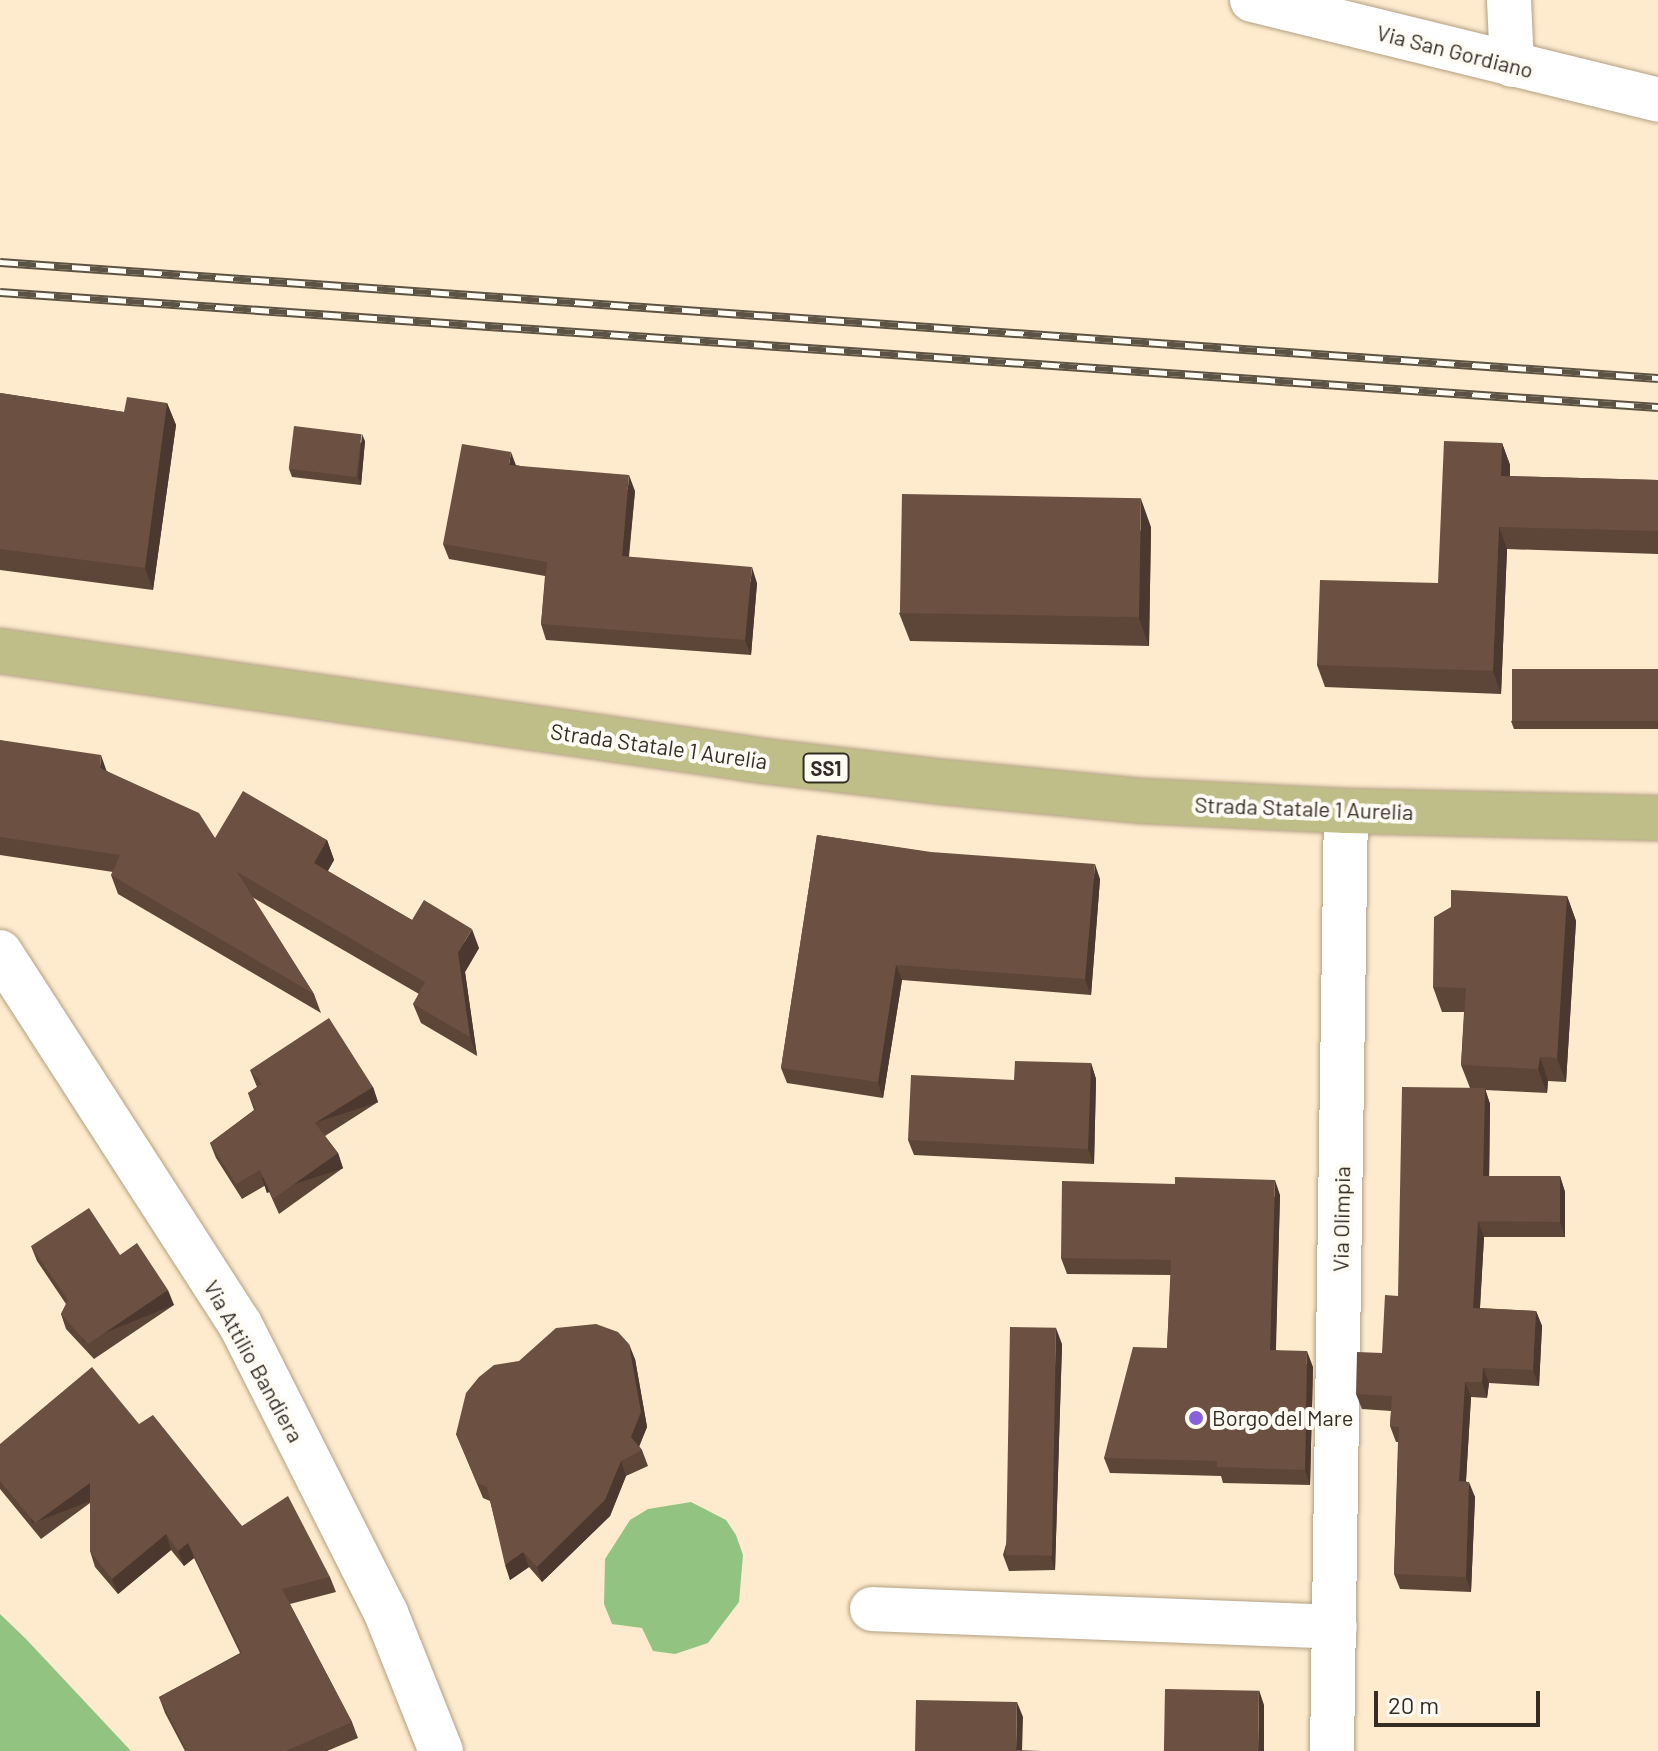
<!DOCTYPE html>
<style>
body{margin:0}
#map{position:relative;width:1658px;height:1751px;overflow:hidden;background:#feebcd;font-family:Barlow,sans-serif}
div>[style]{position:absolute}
.water>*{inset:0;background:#93c380}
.roads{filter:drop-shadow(0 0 2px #b2a084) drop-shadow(0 0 2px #b2a084)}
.street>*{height:44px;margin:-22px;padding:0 22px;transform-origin:22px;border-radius:22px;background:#fff}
.primary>*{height:44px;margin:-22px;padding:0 22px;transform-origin:22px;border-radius:22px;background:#bfbe88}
.rail>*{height:9px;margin-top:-4.5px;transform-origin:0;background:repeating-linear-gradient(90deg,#fffbf5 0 18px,#5d5344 0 36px);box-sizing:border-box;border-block:2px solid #5d5344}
.wall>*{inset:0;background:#5d4538}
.shaded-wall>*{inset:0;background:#4c382e;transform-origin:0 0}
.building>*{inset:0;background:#6c5041;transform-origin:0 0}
.dots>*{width:22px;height:22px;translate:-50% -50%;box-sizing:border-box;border:4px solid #fffbf5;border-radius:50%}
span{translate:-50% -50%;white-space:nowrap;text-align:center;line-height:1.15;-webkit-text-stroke:8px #fffbf5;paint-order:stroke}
.shield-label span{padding:2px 6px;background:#fffbf5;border:2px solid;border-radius:6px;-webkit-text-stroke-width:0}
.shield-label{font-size:20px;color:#352d22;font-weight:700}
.street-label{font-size:22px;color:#352d22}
.poi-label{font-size:22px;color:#352d22}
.left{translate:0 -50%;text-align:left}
.scale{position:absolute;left:1374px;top:1691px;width:166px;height:36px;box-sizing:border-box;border:4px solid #352d22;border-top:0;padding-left:10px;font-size:24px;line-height:28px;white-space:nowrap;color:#352d22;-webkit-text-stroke:6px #fffbf5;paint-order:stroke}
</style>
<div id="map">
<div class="water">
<i style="clip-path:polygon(691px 1502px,726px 1520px,736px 1535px,743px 1555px,739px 1602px,708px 1643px,675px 1654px,653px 1651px,642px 1628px,612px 1624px,604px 1604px,605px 1559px,630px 1520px,648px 1509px)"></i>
<i style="clip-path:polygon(0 1614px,26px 1639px,131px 1751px,0 1751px)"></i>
</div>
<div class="roads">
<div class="street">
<i style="left:1252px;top:0;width:418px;rotate:13.8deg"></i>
<i style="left:1509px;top:0;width:65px;rotate:87.4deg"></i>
<i style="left:0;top:952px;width:443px;rotate:57.2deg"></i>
<i style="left:240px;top:1324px;width:324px;rotate:63.2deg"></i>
<i style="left:386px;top:1613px;width:149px;rotate:68.3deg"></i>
<i style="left:872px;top:1609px;width:463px;rotate:2.2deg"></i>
<i style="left:1332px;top:1751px;width:940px;rotate:-89.15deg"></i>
</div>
<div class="primary">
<i style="left:0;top:651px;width:772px;rotate:8.19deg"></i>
<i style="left:764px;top:761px;width:181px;rotate:6.7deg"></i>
<i style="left:944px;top:782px;width:200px;rotate:5.5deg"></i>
<i style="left:1143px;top:801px;width:203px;rotate:2.8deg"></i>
<i style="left:1346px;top:811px;width:312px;rotate:1.3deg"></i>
</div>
</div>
<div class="rail">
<i style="left:0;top:262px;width:1662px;rotate:4deg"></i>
<i style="left:0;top:292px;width:1662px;rotate:3.97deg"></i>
</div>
<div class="wall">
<i style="clip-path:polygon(0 393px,124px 412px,167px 403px,176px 425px,153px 590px,0 570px)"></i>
<i style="clip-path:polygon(365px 441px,361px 485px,292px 477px,289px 469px)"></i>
<i style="clip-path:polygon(1502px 443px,1510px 465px,1510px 476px,1658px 480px,1658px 554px,1507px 549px,1501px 694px,1325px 687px,1317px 665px,1438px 583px)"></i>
<i style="clip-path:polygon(516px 465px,635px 491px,629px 557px,757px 583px,751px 655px,546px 640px,541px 624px,545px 576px,449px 559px,443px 544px)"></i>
<i style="clip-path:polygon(1151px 527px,1149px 646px,910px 641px,899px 613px)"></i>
<i style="clip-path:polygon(1658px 669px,1658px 729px,1514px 729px,1511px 721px)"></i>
<i style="clip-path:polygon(0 740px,107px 771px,215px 838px,327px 840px,334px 860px,328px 871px,412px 920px,479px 948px,465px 972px,477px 1056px,421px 1023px,413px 1004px,419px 994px,252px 897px,314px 994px,321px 1013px,118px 894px,111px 875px,113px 872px,0 855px)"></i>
<i style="clip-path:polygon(817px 835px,1100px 879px,1091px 995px,902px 980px,883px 1098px,787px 1083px,781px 1068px)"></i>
<i style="clip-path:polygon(1567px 896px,1576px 921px,1566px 1082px,1548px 1081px,1547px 1093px,1485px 1090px,1490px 1104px,1489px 1176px,1560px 1176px,1565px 1192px,1565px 1237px,1484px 1237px,1480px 1308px,1536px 1311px,1542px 1326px,1539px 1386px,1489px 1383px,1487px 1398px,1471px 1397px,1466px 1481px,1475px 1497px,1471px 1592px,1400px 1589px,1394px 1574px,1398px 1442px,1396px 1442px,1390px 1426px,1391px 1411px,1362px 1409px,1356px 1394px,1382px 1353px,1398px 1296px,1470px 1088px,1461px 1065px,1464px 1012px,1442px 1012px,1433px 987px)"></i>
<i style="clip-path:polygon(1091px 1063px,1096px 1079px,1094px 1164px,914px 1155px,908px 1140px,1014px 1080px)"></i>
<i style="clip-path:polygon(250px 1070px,373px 1087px,378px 1102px,325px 1136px,338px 1153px,343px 1168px,279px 1214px,266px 1185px,242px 1199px,216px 1158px,210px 1143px,254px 1110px,248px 1093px,257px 1087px)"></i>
<i style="clip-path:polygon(1280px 1195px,1276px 1350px,1313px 1367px,1310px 1485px,1223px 1483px,1221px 1476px,1110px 1473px,1104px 1458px,1167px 1348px,1171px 1275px,1067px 1274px,1061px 1258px)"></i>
<i style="clip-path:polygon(31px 1246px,120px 1255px,174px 1305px,94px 1359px,66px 1329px,61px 1314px,66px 1304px,37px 1261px)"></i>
<i style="clip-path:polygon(1062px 1344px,1055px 1570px,1009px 1571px,1003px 1555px)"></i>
<i style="clip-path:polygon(635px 1359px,647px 1427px,639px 1446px,642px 1450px,648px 1466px,626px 1476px,610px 1516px,542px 1582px,529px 1567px,510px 1580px,490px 1501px,483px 1498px,456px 1434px)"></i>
<i style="clip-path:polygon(139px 1424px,242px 1526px,330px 1577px,336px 1592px,290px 1604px,352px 1722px,358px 1738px,327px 1751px,185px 1751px,165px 1713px,159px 1697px,240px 1653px,194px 1558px,184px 1566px,171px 1550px,118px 1594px,95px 1567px,90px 1551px,90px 1503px,41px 1539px,0 1489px,0 1444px)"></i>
</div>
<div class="shaded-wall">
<i style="clip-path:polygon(167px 403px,176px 425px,153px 590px,145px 568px)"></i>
<i style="clip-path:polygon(362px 434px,365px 441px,361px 485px,358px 477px)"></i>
<i style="clip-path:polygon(1502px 443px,1510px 465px,1509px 498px,1501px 476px)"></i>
<i style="clip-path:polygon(511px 452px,517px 468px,509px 465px)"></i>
<i style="clip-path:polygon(629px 475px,635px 491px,627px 572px,622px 556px)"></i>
<i style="clip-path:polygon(1141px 499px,1151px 527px,1149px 646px,1139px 618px)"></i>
<i style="clip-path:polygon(1499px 527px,1507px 549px,1501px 694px,1493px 671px)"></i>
<i style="clip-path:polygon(752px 567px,757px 583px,751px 655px,745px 640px)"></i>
<i style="clip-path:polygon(101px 755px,108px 775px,100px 768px)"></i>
<i style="clip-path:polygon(327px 840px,334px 860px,321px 882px,314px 863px)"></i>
<i style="clip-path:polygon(1095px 864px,1100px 879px,1091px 995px,1085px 979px)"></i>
<i style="clip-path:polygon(1567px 896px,1576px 921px,1566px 1082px,1557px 1058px)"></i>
<i style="clip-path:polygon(472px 929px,479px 948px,465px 972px,477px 1056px,470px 1037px,458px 953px)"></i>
<i style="clip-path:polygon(896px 965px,902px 980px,883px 1098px,878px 1082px)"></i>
<i style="clip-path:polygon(1540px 1057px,1548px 1081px,1547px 1093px,1538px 1069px)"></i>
<i style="clip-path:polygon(1091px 1063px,1096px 1079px,1094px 1164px,1088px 1149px)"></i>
<i style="left:373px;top:1087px;width:16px;height:68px;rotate:72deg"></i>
<i style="clip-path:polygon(1485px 1088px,1490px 1104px,1489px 1192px,1483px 1176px)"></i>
<i style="left:338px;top:1153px;width:16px;height:80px;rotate:72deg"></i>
<i style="clip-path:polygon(1560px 1176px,1565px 1192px,1565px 1237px,1560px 1222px)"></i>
<i style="clip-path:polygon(1275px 1180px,1280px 1195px,1275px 1366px,1270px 1350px)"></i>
<i style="clip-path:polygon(1478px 1221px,1484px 1237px,1479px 1323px,1473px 1308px)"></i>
<i style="left:168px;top:1290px;width:16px;height:97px;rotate:68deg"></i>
<i style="clip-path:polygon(1536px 1311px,1542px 1326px,1539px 1386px,1533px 1370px)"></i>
<i style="clip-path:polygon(1056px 1328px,1062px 1344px,1055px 1570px,1050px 1554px)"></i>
<i style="clip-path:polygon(629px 1344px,635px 1359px,647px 1427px,637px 1452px,631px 1437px)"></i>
<i style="clip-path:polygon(1307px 1351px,1313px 1367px,1310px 1485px,1305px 1470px)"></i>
<i style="clip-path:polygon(1483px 1368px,1489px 1383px,1487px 1398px,1482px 1382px)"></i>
<i style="clip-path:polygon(1465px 1382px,1471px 1397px,1465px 1497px,1459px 1481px)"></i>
<i style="clip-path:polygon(621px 1461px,626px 1476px,610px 1516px,542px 1582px,537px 1567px)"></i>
<i style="clip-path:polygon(1469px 1482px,1475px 1497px,1471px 1592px,1466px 1577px)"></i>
<i style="left:90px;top:1483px;width:17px;height:68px;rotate:69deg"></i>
<i style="clip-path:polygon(166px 1534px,171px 1550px,118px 1594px,112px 1579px)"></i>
<i style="clip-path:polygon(188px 1543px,194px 1558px,184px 1566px,178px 1551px)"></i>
<i style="clip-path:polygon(523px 1552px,529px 1567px,510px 1580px,505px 1565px)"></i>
<i style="clip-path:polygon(1259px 1690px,1264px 1705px,1264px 1751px,1258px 1751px)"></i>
<i style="clip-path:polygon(1017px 1702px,1023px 1717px,1022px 1751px,1016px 1750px)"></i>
</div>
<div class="building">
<i style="clip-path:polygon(0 393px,124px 412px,127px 397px,167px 403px,145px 568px,0 549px)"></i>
<i style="left:294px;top:426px;width:68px;height:43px;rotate:7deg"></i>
<i style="clip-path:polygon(1444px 441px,1502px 443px,1501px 476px,1658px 480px,1658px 531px,1499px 527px,1493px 671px,1317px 665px,1320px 580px,1438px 583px)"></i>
<i style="clip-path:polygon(462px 444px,511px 452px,509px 465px,629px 475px,622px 556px,752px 567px,745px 640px,541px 624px,547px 562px,443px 544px)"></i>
<i style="left:902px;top:494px;width:239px;height:119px;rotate:1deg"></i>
<i style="left:1512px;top:669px;width:146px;height:52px"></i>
<i style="clip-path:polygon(0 740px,101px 755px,100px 768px,199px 813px,215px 838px,243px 791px,327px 840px,314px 863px,412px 920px,424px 900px,472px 929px,458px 953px,470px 1037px,413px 1004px,425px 982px,237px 872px,314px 994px,111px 875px,120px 855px,0 837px)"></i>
<i style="clip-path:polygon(817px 835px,931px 852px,1095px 864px,1085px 979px,896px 965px,878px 1082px,781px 1068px)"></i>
<i style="clip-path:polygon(1451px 890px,1567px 896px,1557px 1058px,1540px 1057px,1538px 1069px,1461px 1065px,1466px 988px,1433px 987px,1434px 917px,1451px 907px)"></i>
<i style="clip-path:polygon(329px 1018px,373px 1087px,315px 1123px,338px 1153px,273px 1199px,260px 1170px,236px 1184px,210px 1143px,256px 1109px,248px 1093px,262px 1084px,250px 1070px)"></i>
<i style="clip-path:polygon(1015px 1061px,1091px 1063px,1088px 1149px,908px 1140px,911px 1075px,1014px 1080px)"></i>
<i style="clip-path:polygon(1402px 1087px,1485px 1088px,1483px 1176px,1560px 1176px,1560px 1222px,1478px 1221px,1473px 1308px,1536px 1311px,1533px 1370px,1483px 1368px,1482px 1382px,1465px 1382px,1459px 1481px,1469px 1482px,1466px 1577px,1394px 1574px,1399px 1427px,1390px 1426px,1392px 1396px,1356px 1394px,1357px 1352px,1382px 1353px,1385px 1295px,1398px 1296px)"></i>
<i style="clip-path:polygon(1175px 1177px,1275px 1180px,1270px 1350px,1307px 1351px,1305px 1470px,1217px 1467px,1217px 1461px,1104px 1458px,1133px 1347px,1167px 1348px,1171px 1260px,1061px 1258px,1062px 1181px,1175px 1184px)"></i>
<i style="clip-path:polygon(89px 1208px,120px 1255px,137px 1243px,168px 1290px,88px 1344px,61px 1314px,68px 1300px,31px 1246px)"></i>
<i style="clip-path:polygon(596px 1324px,618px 1332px,629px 1344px,641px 1412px,631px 1437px,642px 1450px,621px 1461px,605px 1500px,537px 1567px,523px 1552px,505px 1565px,487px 1487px,477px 1483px,456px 1434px,466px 1393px,479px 1377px,494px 1365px,519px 1361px,556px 1328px)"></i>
<i style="left:1010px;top:1327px;width:46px;height:228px;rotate:1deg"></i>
<i style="clip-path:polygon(92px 1367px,139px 1424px,153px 1415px,242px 1526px,288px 1496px,330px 1577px,282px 1589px,352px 1722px,286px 1751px,187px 1751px,159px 1697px,242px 1653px,188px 1543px,178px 1551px,166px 1534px,112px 1579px,90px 1551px,90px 1483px,35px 1523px,0 1481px,0 1444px)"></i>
<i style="left:1165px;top:1689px;width:94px;height:62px;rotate:1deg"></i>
<i style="clip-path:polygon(916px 1700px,1017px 1702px,1016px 1750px,1042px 1751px,915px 1751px)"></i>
</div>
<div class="dots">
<i style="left:1196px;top:1418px;background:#8860db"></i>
</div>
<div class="shield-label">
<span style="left:826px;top:768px">SS1</span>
</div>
<div class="street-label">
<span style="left:1455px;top:51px;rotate:14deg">Via San Gordiano</span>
<span style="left:659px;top:746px;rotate:8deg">Strada Statale 1 Aurelia</span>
<span style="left:1304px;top:808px;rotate:2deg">Strada Statale 1 Aurelia</span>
<span style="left:1341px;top:1219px;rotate:-89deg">Via Olimpia</span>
<span style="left:254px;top:1361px;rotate:61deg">Via Attilio Bandiera</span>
</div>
<div class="poi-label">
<span class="left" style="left:1212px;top:1418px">Borgo del Mare</span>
</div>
<div class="scale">20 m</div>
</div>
